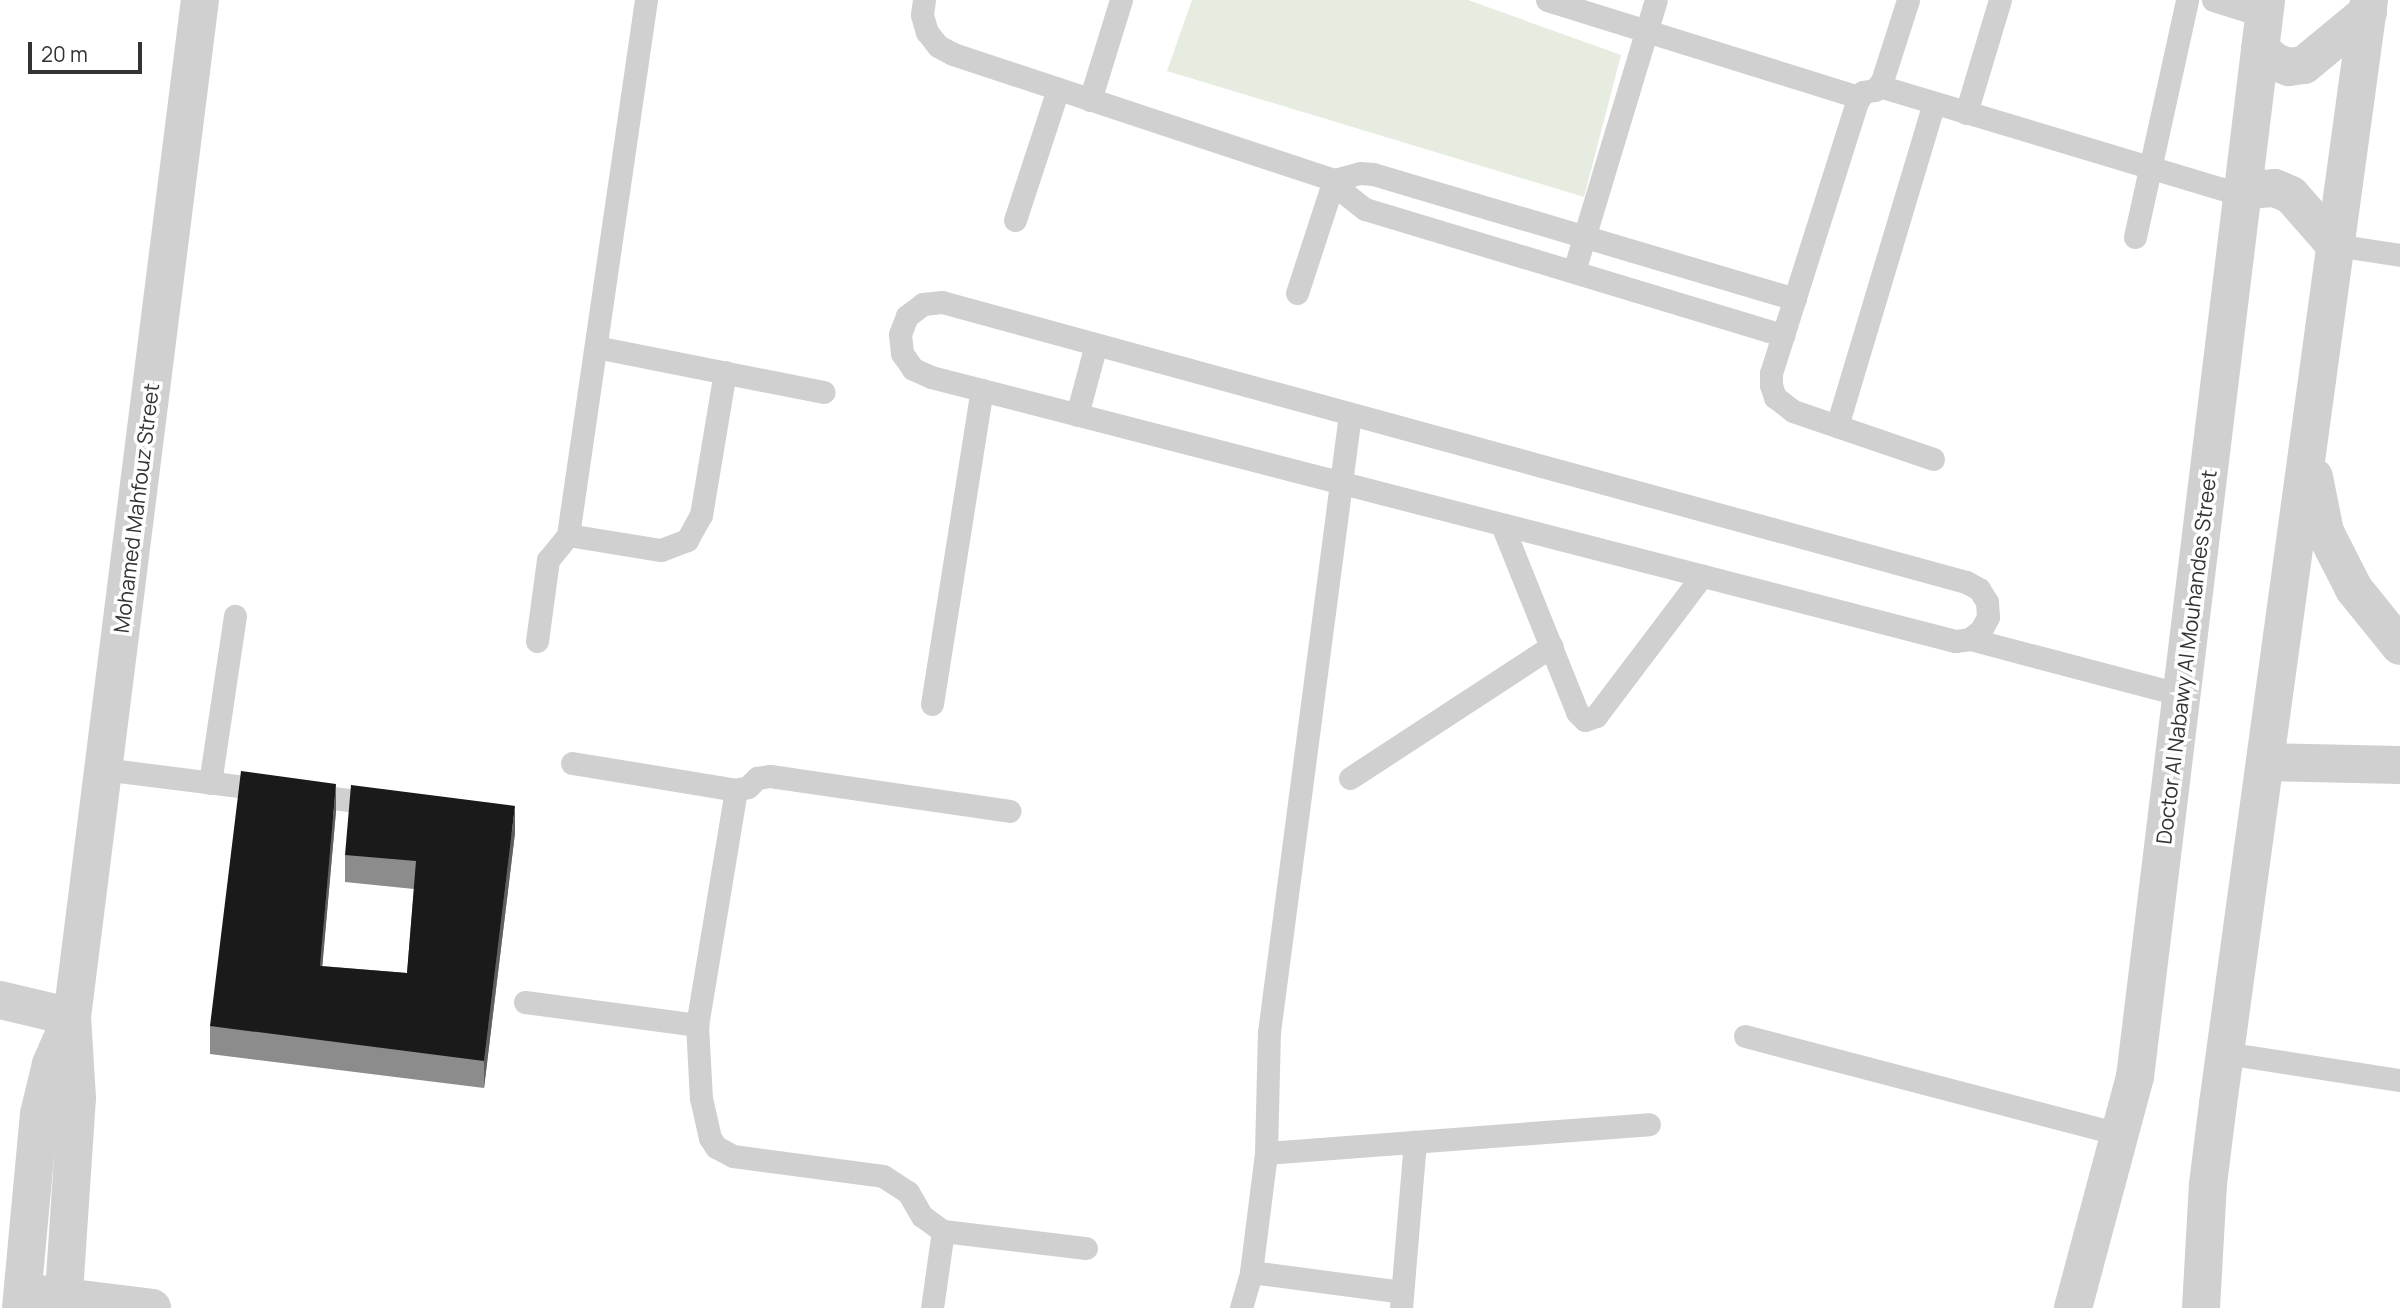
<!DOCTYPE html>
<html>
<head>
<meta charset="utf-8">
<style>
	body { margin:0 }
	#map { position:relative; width:2400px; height:1308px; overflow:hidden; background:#fff; font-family:Manrope,sans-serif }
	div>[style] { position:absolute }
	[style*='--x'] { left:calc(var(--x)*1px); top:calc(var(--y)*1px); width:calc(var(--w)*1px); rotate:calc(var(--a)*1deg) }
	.green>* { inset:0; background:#e6ecdf }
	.service>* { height:23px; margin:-11.5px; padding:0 11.5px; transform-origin:11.5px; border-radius:11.5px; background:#d0d0d0 }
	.minor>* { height:38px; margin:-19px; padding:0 19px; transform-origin:19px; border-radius:19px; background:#d0d0d0 }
	.tertiary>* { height:38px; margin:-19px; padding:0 19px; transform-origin:19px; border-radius:19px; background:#d0d0d0 }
	.wall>* { inset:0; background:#8c8c8c }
	.shaded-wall>* { inset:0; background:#5f5f5f }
	.building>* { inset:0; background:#1a1a1a }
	span { translate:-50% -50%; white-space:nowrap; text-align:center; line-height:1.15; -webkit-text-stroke:7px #fff; paint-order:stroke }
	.street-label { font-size:21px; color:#333 }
	.scale { position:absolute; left:28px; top:42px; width:114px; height:32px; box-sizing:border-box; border:4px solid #333; border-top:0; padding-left:9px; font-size:21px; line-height:24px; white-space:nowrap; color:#333; -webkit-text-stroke:5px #fff; paint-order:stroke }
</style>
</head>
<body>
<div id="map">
	<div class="green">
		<i style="clip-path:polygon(1192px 0,1468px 0,1621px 55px,1584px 197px,1167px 71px)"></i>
	</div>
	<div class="service">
		<i style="--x:924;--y:0;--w:15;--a:98"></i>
		<i style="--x:922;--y:15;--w:18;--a:74"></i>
		<i style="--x:927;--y:32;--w:18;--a:52"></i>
		<i style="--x:938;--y:46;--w:17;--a:28"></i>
		<i style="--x:953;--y:54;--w:401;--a:18.3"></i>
		<i style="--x:1334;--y:180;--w:15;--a:53"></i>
		<i style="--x:1343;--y:192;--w:28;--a:38"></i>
		<i style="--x:1365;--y:209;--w:437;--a:16.8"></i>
		<i style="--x:1547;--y:0;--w:327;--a:17.3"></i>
		<i style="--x:1908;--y:0;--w:85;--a:107.8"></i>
		<i style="--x:1882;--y:81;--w:11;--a:128"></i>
		<i style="--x:1875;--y:90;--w:12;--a:171"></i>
		<i style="--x:1863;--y:92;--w:12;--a:121"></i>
		<i style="--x:1857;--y:102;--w:284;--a:107.6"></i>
		<i style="--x:1771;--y:373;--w:12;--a:90"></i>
		<i style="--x:1771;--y:385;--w:13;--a:72"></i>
		<i style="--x:1775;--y:397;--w:23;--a:38"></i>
		<i style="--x:1793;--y:411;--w:148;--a:18.9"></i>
		<i style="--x:2213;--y:0;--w:53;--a:17.4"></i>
		<i style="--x:1879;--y:86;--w:380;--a:16.7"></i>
		<i style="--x:1090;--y:100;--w:105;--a:-72.8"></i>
		<i style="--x:1966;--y:113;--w:118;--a:-73.3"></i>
		<i style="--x:1334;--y:180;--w:27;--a:-15"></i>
		<i style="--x:1360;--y:173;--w:13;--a:4"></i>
		<i style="--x:1373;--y:174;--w:440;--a:16.5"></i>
		<i style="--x:1015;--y:220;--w:138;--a:-71.8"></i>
		<i style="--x:2135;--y:237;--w:243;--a:-77.6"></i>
		<i style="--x:2335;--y:245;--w:66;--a:8.7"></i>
		<i style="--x:1574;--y:271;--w:283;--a:-73.2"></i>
		<i style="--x:1297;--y:293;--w:119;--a:-71.9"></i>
		<i style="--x:942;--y:302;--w:1062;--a:15.29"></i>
		<i style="--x:1966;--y:582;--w:15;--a:28"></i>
		<i style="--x:1979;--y:589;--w:15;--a:58"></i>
		<i style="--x:1987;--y:602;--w:15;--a:86"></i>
		<i style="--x:1988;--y:617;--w:15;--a:118"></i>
		<i style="--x:1981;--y:630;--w:14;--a:141"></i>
		<i style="--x:1970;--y:639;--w:15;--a:172"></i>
		<i style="--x:1955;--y:641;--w:1057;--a:-165.54"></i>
		<i style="--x:931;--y:377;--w:20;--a:-156"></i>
		<i style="--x:913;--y:369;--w:19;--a:-125"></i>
		<i style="--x:902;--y:353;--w:19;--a:-96"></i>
		<i style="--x:900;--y:334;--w:19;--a:-69"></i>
		<i style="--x:907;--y:316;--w:20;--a:-37"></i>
		<i style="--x:923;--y:304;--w:19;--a:-6"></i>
		<i style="--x:596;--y:347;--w:232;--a:11.2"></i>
		<i style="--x:1077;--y:415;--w:73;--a:-75"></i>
		<i style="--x:1837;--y:426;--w:337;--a:-73.3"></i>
		<i style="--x:1502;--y:525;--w:201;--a:68.1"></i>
		<i style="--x:1577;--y:712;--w:11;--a:45"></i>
		<i style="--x:1585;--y:720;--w:12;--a:-20"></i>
		<i style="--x:1596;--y:716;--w:176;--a:-52.9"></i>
		<i style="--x:568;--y:535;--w:94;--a:9.2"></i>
		<i style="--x:661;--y:550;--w:28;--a:-21"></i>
		<i style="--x:687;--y:540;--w:29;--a:-61"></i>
		<i style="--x:701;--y:515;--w:145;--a:-80.5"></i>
		<i style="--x:1970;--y:639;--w:219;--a:14.8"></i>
		<i style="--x:537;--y:641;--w:82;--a:-82.3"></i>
		<i style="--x:548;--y:560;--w:32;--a:-51"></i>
		<i style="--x:568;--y:535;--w:541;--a:-81.71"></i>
		<i style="--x:932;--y:704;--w:318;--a:-81"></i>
		<i style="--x:572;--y:763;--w:166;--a:9.3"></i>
		<i style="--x:736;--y:790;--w:12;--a:-14"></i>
		<i style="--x:748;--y:787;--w:13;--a:-45"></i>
		<i style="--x:757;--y:778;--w:13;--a:-9"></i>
		<i style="--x:770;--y:776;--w:242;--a:8.3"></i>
		<i style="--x:103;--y:769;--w:168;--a:7.2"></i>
		<i style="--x:1350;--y:778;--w:241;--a:-33.2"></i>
		<i style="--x:210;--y:783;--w:169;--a:-81.5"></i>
		<i style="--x:736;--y:790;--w:238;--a:99.4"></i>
		<i style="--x:697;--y:1025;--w:73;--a:86.9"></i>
		<i style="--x:701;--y:1098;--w:41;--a:77.3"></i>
		<i style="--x:710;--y:1138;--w:11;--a:56"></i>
		<i style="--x:716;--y:1147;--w:19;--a:28"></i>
		<i style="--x:733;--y:1156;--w:151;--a:7.6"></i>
		<i style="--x:883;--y:1176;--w:30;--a:33"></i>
		<i style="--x:908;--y:1192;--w:28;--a:60"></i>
		<i style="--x:922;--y:1216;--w:26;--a:36"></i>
		<i style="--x:943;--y:1231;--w:144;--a:6.8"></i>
		<i style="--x:308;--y:795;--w:74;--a:7"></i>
		<i style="--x:525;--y:1002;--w:174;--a:7.6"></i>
		<i style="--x:1745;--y:1036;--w:390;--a:14.7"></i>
		<i style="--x:2225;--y:1053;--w:177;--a:8.8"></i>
		<i style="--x:1266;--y:1153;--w:384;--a:-4.3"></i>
		<i style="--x:1251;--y:1272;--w:152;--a:7.5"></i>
		<i style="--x:932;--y:1308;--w:78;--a:-81.9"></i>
		<i style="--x:1241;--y:1308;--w:37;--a:-74"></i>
		<i style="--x:1251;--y:1272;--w:120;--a:-82.8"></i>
		<i style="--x:1266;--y:1153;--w:121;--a:-88.6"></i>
		<i style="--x:1269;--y:1032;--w:623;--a:-82.53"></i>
		<i style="--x:1401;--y:1308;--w:167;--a:-85.2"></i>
	</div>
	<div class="minor">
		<i style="--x:0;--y:1000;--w:74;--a:13.3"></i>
	</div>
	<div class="tertiary">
		<i style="--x:2260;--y:49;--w:20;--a:41"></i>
		<i style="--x:2275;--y:62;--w:15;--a:20"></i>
		<i style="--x:2289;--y:67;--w:15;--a:-8"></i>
		<i style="--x:2304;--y:65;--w:83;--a:-39.6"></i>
		<i style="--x:2243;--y:195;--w:16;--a:-22"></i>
		<i style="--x:2258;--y:189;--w:17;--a:-3"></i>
		<i style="--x:2275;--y:188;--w:17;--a:24"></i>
		<i style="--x:2291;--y:195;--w:67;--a:48.7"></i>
		<i style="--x:2314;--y:477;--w:56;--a:78.7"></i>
		<i style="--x:2325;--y:532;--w:64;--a:63"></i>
		<i style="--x:2354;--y:589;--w:73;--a:51.1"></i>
		<i style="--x:2265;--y:762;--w:135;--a:1.3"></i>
		<i style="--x:40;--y:1294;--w:113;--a:7.1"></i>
		<i style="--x:21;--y:1308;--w:195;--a:-84.7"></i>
		<i style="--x:39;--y:1114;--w:51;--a:-76.5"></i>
		<i style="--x:51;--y:1064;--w:50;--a:-66.5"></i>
		<i style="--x:63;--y:1308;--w:210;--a:-86.2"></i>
		<i style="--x:77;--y:1098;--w:81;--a:-93.5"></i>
		<i style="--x:72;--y:1017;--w:1025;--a:-82.83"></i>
		<i style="--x:2073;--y:1308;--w:239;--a:-75"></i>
		<i style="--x:2135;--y:1077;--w:1085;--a:-83.06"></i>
		<i style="--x:2201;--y:1308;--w:124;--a:-86.8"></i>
		<i style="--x:2208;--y:1184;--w:81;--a:-82.9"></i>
		<i style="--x:2218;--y:1104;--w:1114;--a:-82.21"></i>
	</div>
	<div class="wall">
		<i style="clip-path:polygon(336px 811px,322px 966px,407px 973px,414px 889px,345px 882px,345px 855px,515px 833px,484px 1088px,210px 1054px,210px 1026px)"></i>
	</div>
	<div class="shaded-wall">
		<i style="clip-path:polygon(336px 784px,336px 811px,320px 993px,320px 966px)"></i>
		<i style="clip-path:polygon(515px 806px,515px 833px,484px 1088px,484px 1061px)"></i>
	</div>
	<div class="building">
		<i style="clip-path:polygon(241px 771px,336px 784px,320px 966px,407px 973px,416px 861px,345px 855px,351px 785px,515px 806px,484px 1061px,210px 1026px)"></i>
	</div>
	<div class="street-label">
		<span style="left:136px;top:508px;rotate:-83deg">Mohamed Mahfouz Street</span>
		<span style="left:2186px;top:657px;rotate:-83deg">Doctor Al Nabawy Al Mouhandes Street</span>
	</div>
	<div class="scale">20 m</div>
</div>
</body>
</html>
